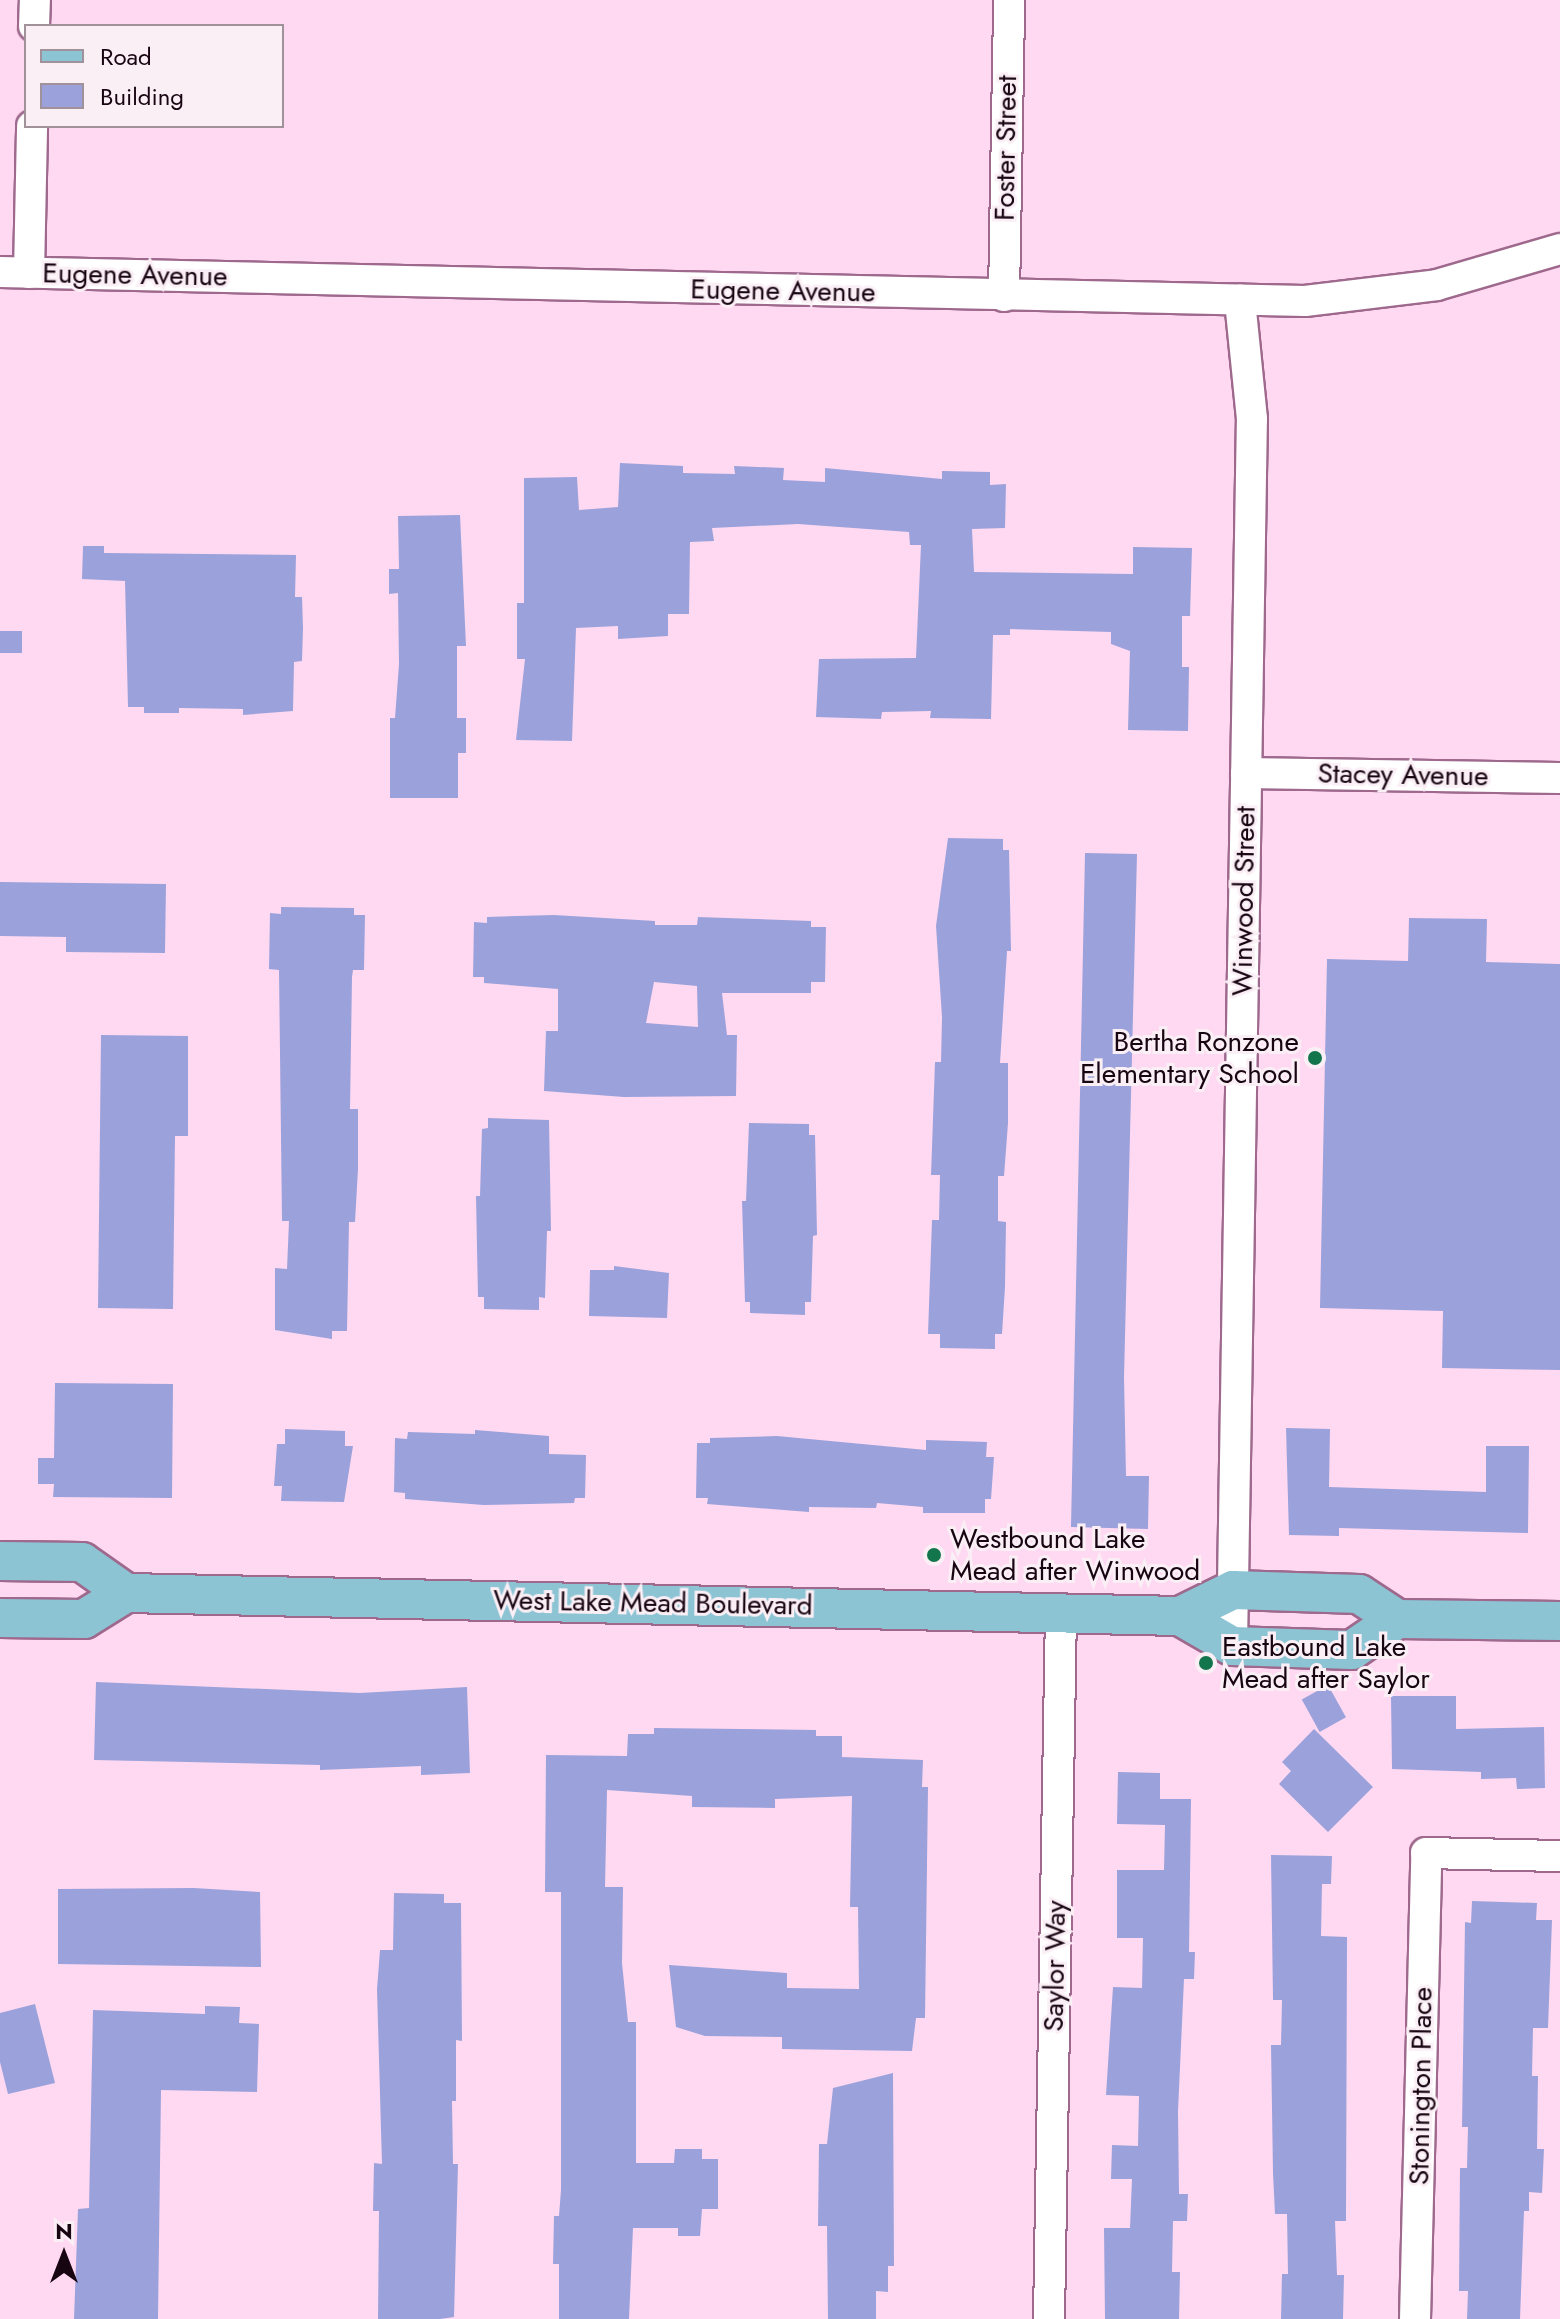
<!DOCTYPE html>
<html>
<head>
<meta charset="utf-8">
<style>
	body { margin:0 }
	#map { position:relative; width:1560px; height:2319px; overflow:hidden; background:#fed9f1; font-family:Jost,sans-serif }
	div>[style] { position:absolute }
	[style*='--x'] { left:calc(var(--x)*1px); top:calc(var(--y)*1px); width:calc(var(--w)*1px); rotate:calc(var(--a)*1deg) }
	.building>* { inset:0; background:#9ba1db; transform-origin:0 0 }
	.roads { filter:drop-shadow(2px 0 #9e698d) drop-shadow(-2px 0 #9e698d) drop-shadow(0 2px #9e698d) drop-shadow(0 -2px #9e698d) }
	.minor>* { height:30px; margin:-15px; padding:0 15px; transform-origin:15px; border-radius:15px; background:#fff }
	.major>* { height:38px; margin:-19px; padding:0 19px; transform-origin:19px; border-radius:19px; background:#8cc4d3 }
	.dots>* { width:22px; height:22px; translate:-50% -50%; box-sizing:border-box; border:4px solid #fbeff6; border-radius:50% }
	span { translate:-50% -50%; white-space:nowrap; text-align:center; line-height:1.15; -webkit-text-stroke:6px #fbeff6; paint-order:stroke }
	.street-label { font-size:28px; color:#180512 }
	.poi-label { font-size:28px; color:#180512 }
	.right { translate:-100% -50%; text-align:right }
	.left { translate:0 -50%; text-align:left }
	.legend { position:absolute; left:24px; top:24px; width:260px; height:104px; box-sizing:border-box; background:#fbeff6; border:2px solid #a0919b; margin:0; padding:10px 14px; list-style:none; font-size:24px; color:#180512 }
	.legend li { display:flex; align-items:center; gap:16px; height:40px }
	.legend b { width:40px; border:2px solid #a0919b }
	.north { position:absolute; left:24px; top:2215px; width:80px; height:80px; -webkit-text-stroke:6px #fbeff6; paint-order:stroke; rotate:0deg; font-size:22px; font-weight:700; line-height:32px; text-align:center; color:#180512 }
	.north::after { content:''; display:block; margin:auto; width:28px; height:36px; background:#180512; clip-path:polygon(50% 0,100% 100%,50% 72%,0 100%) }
</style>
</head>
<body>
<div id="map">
	<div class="building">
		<i style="clip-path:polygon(620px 463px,683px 466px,683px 473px,735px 474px,734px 466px,784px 468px,783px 480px,825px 482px,825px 468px,942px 479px,942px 471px,990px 472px,990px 485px,1006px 484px,1005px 528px,972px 529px,974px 572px,1133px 574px,1133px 547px,1192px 548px,1190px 616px,1182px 616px,1182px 667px,1189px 667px,1188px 731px,1128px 730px,1130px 651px,1111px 644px,1111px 632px,1010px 629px,1010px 635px,993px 635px,991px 719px,930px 718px,931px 711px,882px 712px,881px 719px,816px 717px,819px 659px,916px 658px,921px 545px,910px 545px,909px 532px,798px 524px,712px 528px,714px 541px,690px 542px,689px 614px,668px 614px,668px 636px,618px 639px,618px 626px,576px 628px,572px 741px,516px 740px,525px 659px,517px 659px,517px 603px,524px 603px,524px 478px,577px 477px,579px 510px,618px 507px)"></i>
		<i style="clip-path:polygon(460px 515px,466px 646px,457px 646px,457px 718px,466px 718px,466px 753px,458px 753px,458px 798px,390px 798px,390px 718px,395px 718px,399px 664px,398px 593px,389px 594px,389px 569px,399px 569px,398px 516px)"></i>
		<i style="clip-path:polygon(83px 546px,104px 546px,104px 553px,296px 555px,295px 597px,302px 597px,303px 628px,302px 661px,294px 662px,293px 711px,243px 715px,243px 709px,179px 708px,179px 713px,144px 713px,144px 707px,128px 707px,125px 581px,82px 579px)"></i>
		<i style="left:0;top:631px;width:22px;height:22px"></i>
		<i style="clip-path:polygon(948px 838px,1003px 839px,1003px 850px,1009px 850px,1011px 951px,1007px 951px,1000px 1063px,1008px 1063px,1008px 1123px,1004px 1176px,998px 1176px,998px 1221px,1006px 1222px,1005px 1287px,1002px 1334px,995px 1334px,995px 1349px,940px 1348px,940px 1334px,928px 1334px,932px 1220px,939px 1220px,940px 1175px,931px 1175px,935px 1062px,941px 1062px,942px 1017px,936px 926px)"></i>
		<i style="clip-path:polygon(1085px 853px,1137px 854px,1124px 1377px,1126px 1476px,1149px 1476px,1148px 1529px,1071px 1527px)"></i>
		<i style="clip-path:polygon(0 882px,166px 884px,165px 953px,66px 952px,66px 937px,0 936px)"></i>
		<i style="clip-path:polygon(281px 907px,354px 908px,354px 915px,365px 915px,364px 970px,353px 970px,352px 977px,350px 1109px,358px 1109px,358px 1169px,355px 1222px,349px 1222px,347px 1331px,332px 1331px,332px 1339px,275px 1330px,275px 1268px,287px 1269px,289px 1221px,282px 1221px,279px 970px,269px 969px,270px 913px,281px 914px)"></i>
		<i style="clip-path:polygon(evenodd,554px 915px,655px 921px,655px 925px,697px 925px,698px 917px,811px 921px,811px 927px,826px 927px,825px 982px,811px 982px,811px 993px,722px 993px,727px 1035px,737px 1035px,736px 1096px,624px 1097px,544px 1091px,546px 1031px,558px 1031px,558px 989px,484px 983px,484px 977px,473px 977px,474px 922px,487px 923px,487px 917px,554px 915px,654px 982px,697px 986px,698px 1027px,646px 1023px,654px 982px)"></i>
		<i style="clip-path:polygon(1409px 918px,1487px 919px,1486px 962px,1560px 964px,1560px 1370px,1442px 1368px,1443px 1311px,1320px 1308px,1327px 959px,1408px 961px)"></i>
		<i style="clip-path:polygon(101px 1035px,188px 1036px,188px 1136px,175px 1136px,173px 1309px,98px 1308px)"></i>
		<i style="clip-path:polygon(488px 1118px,549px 1120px,551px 1231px,547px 1231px,545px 1298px,539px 1297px,539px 1310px,484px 1309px,484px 1297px,478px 1297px,476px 1196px,480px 1196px,482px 1129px,488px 1128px)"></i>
		<i style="clip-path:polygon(749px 1123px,809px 1124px,809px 1135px,815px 1135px,817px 1235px,813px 1236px,811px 1302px,805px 1302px,805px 1315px,750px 1313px,750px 1302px,745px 1302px,742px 1201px,746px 1201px)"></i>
		<i style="clip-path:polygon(614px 1266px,669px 1273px,667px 1318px,589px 1316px,590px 1270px,614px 1270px)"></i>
		<i style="clip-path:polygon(55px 1383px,173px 1384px,172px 1498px,53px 1497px,54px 1484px,38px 1484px,38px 1458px,54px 1458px)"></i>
		<i style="clip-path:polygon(1286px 1428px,1330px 1429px,1329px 1487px,1486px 1492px,1486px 1446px,1529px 1446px,1528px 1533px,1339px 1528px,1339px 1536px,1289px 1535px)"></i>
		<i style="clip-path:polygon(285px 1429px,345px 1431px,345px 1446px,353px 1446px,344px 1502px,281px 1501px,282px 1486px,274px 1486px,277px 1444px,285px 1444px)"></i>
		<i style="clip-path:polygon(475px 1430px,549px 1436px,549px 1454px,586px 1455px,585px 1498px,575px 1498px,574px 1503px,484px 1505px,405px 1499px,405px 1493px,394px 1492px,395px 1438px,407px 1439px,408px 1432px,475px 1434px)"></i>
		<i style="clip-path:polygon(777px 1436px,926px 1450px,926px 1440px,987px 1442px,986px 1457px,994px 1457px,991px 1499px,985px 1499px,985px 1513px,923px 1513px,923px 1507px,877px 1503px,876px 1508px,809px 1507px,809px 1512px,707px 1504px,708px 1498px,696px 1498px,697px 1443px,710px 1443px,710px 1438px)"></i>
		<i style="clip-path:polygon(96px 1682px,360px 1693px,467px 1687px,470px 1773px,421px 1775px,421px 1766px,320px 1770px,320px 1765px,94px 1760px)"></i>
		<i style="left:1328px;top:1685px;width:37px;height:30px;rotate:61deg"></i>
		<i style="clip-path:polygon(1391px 1696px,1456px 1696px,1456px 1729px,1544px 1727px,1545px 1788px,1517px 1789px,1516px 1778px,1481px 1779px,1481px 1772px,1392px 1769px)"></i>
		<i style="clip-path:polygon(654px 1728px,816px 1730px,816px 1736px,842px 1736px,842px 1757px,923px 1760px,922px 1787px,928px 1787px,925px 2018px,916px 2018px,912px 2051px,782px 2049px,782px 2037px,705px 2036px,676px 2027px,669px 1965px,787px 1973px,787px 1988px,859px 1989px,858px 1907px,850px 1907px,852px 1796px,775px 1799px,775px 1808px,692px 1807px,692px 1796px,607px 1790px,605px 1887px,623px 1887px,622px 1963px,628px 2022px,636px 2022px,636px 2163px,674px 2163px,675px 2149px,702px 2149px,702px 2159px,718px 2159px,718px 2209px,702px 2209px,700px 2236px,678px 2236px,678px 2228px,633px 2228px,629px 2319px,559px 2319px,559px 2264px,553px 2264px,554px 2216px,559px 2216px,561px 2190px,561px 1892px,545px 1892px,546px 1755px,627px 1756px,628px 1734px,654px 1734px)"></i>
		<i style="clip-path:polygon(1314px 1729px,1373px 1787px,1328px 1832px,1279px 1784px,1291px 1771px,1282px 1762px)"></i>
		<i style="clip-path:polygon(1118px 1772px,1160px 1773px,1160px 1799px,1191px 1799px,1189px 1952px,1195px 1952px,1194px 1979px,1184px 1979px,1178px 2111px,1179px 2194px,1188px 2194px,1187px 2221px,1173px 2221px,1172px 2272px,1180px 2272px,1179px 2319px,1105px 2319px,1104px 2228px,1130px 2228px,1132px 2179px,1111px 2179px,1112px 2145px,1138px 2146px,1139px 2096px,1106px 2095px,1113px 1987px,1142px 1988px,1143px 1938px,1117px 1938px,1117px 1870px,1164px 1870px,1165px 1825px,1117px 1824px)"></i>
		<i style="clip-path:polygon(1271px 1855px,1332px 1856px,1331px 1884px,1322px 1884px,1321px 1936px,1347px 1937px,1346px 2221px,1335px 2221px,1337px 2275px,1344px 2275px,1343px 2319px,1281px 2319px,1282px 2274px,1288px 2274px,1287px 2214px,1275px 2214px,1273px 2173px,1271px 2045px,1281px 2045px,1282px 2000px,1273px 2000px)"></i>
		<i style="clip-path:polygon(194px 1888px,260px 1892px,261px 1967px,58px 1964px,58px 1889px)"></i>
		<i style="clip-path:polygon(394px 1893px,444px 1894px,444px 1903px,461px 1903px,462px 2041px,456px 2040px,456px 2101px,452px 2101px,453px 2164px,458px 2164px,454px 2317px,440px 2319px,378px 2319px,379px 2211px,373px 2211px,374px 2163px,382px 2164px,377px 1989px,380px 1950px,393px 1950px)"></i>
		<i style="clip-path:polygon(1472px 1901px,1537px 1903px,1536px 1920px,1552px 1920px,1548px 2028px,1533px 2028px,1532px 2076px,1538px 2076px,1537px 2149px,1544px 2149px,1542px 2193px,1529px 2192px,1529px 2211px,1524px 2211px,1520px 2319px,1467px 2319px,1468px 2291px,1459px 2291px,1460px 2168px,1467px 2168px,1468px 2127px,1462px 2127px,1465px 1922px,1471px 1923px)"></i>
		<i style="clip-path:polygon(35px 2004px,55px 2083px,8px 2094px,0 2062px,0 2013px)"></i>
		<i style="clip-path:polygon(205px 2006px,240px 2007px,239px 2023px,259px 2024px,257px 2092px,161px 2090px,158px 2319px,74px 2319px,78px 2209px,89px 2208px,93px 2010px,205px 2014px)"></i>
		<i style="clip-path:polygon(893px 2073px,894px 2266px,888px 2266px,888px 2292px,876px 2291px,876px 2319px,828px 2319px,827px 2226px,818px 2226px,819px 2144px,827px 2144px,833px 2088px)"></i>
	</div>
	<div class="roads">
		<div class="minor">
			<i style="--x:34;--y:26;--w:26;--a:-88"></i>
			<i style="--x:0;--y:272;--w:1305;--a:1.27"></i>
			<i style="--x:1305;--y:301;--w:133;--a:-6.9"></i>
			<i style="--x:1437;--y:285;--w:128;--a:-16.3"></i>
			<i style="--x:29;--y:273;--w:147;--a:-88.8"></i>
			<i style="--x:1004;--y:296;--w:296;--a:-89"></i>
			<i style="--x:1246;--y:773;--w:314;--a:0.9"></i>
			<i style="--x:1232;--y:1646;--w:1227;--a:-89.07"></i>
			<i style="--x:1252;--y:419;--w:120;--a:-95.8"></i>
			<i style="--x:1049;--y:2319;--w:706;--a:-89.03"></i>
			<i style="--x:1415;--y:2319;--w:466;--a:-88.6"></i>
			<i style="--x:1426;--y:1853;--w:134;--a:1.3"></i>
		</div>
		<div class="major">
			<i style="--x:0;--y:1561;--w:82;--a:0.7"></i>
			<i style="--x:82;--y:1562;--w:54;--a:35.2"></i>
			<i style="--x:1180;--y:1616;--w:60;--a:30"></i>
			<i style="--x:1232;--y:1646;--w:120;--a:1.9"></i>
			<i style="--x:1352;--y:1650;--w:55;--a:-34.6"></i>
			<i style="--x:0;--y:1618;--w:84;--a:0.7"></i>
			<i style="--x:84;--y:1619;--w:49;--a:-31.8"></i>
			<i style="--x:126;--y:1593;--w:1054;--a:1.25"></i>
			<i style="--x:1180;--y:1616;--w:59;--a:-26.1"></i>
			<i style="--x:1233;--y:1590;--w:126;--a:1.8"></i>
			<i style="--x:1359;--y:1594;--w:45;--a:33.3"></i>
			<i style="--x:1397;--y:1619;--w:163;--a:0.7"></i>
		</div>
	</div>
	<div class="dots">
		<i style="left:1315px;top:1058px;background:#13754c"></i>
		<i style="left:934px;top:1555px;background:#13754c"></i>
		<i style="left:1206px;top:1663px;background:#13754c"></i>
	</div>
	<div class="street-label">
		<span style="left:1006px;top:148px;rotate:-89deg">Foster Street</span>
		<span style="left:135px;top:275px;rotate:1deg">Eugene Avenue</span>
		<span style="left:783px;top:291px;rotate:1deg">Eugene Avenue</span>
		<span style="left:1403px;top:775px;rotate:1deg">Stacey Avenue</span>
		<span style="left:1244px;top:901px;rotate:-89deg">Winwood Street</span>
		<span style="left:653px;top:1603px;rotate:1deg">West Lake Mead Boulevard</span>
		<span style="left:1055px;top:1966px;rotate:-89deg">Saylor Way</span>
		<span style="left:1421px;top:2086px;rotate:-89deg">Stonington Place</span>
	</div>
	<div class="poi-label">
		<span class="right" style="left:1299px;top:1058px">Bertha Ronzone<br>Elementary School</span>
		<span class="left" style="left:950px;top:1555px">Westbound Lake<br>Mead after Winwood</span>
		<span class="left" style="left:1222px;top:1663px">Eastbound Lake<br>Mead after Saylor</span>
	</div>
	<ul class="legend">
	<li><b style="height:10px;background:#8cc4d3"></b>Road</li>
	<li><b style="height:22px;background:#9ba1db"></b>Building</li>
	</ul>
	<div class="north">N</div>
</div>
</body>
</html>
